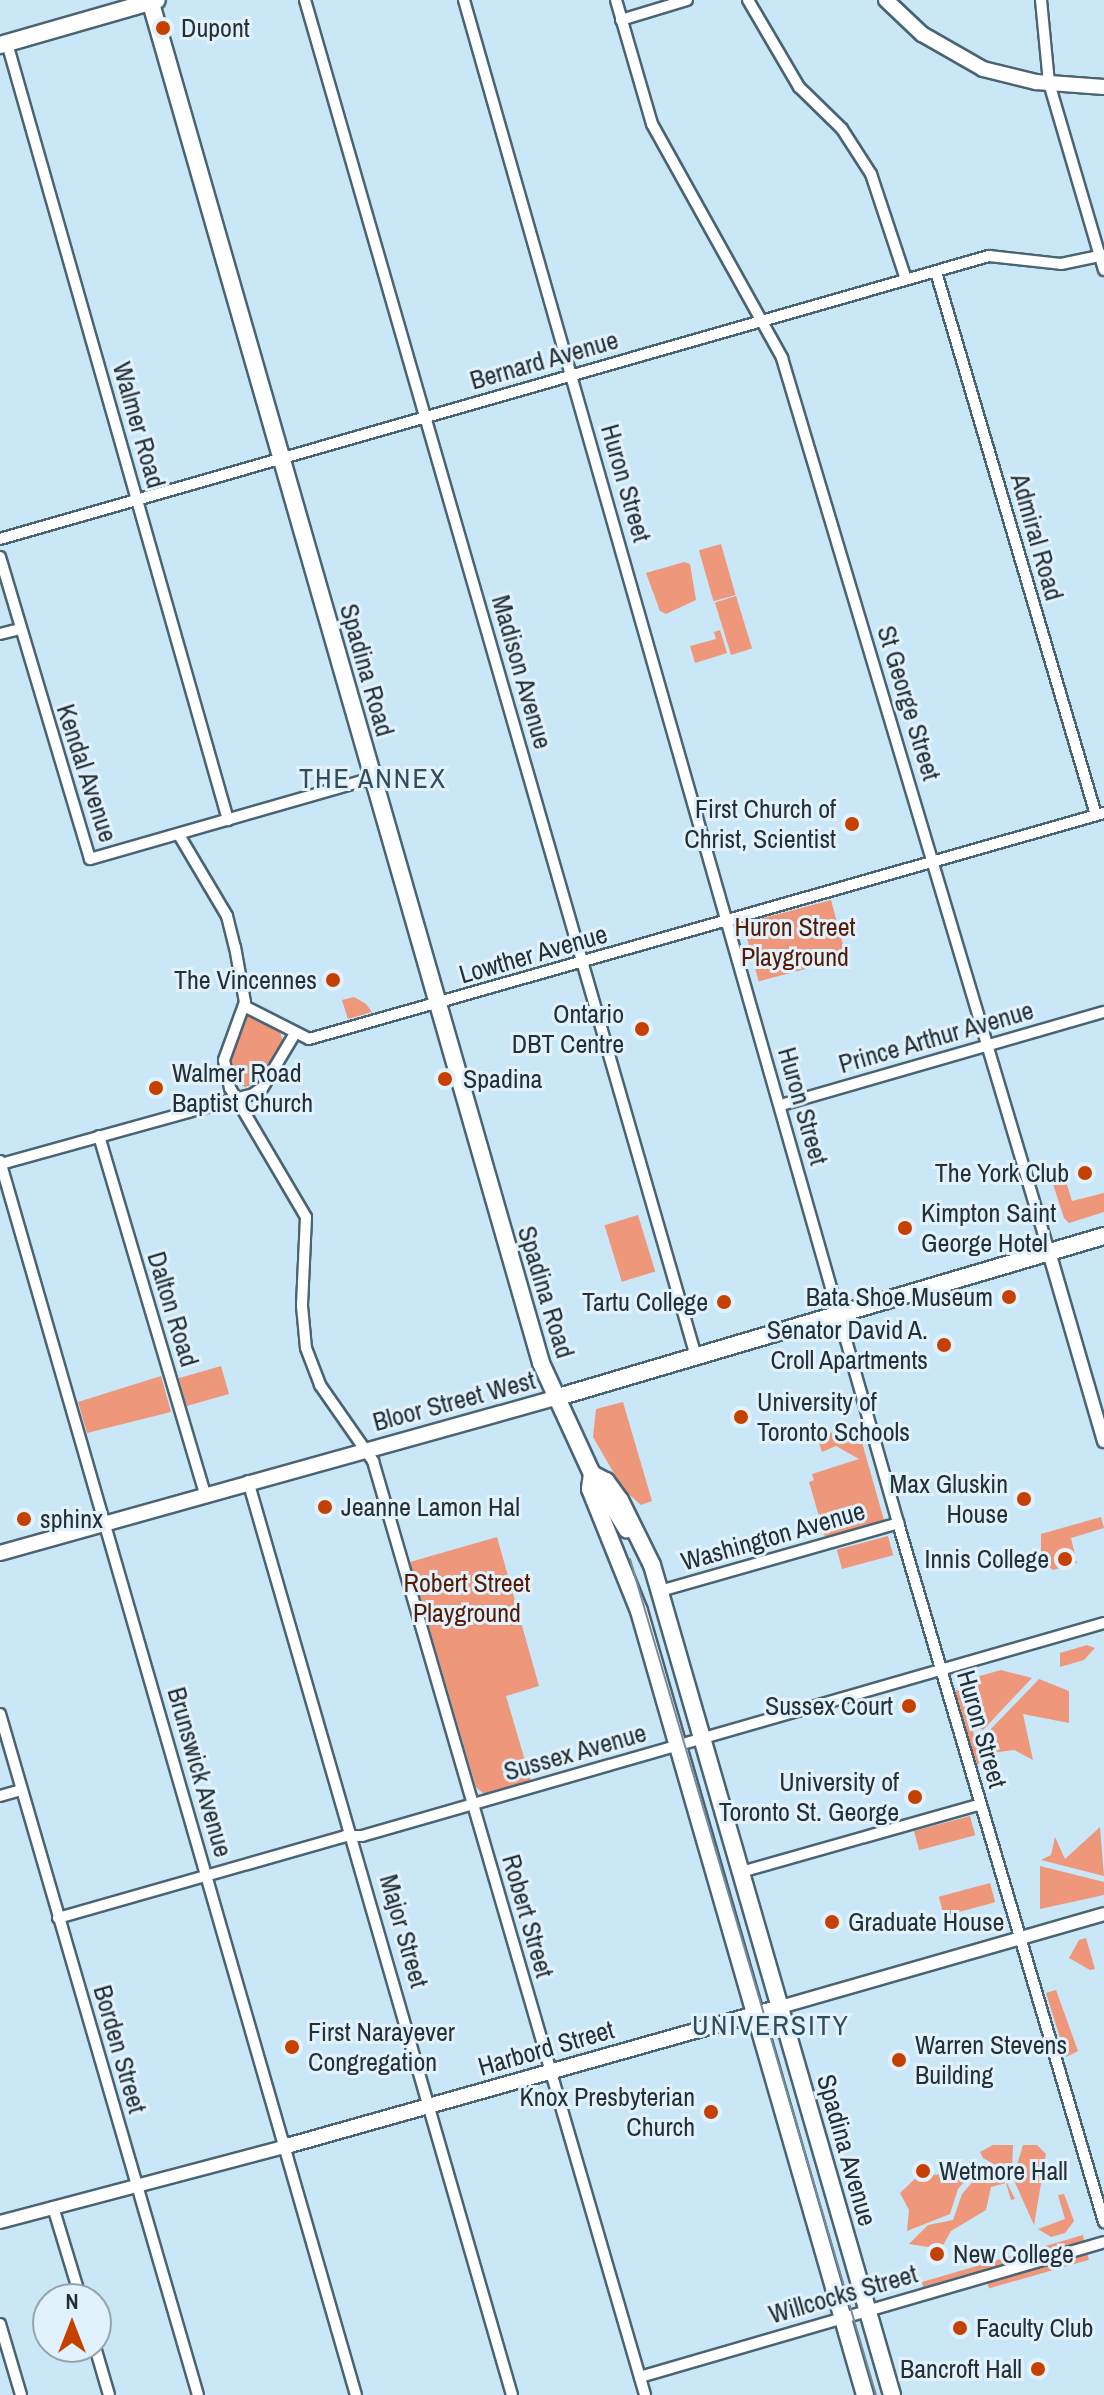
<!DOCTYPE html>
<html>
<head>
<meta charset="utf-8">
<style>
	body { margin:0 }
	#map { position:relative; width:1104px; height:2395px; overflow:hidden; background:#cae7f8; font-family:"Archivo Narrow",sans-serif }
	div>[style] { position:absolute }
	[style*='--x'] { left:calc(var(--x)*1px); top:calc(var(--y)*1px); width:calc(var(--w)*1px); rotate:calc(var(--a)*1deg) }
	.green>* { inset:0; background:#ee977a; transform-origin:0 0 }
	.roads { filter:drop-shadow(2px 0 #4a6473) drop-shadow(-2px 0 #4a6473) drop-shadow(0 2px #4a6473) drop-shadow(0 -2px #4a6473) }
	.minor>* { height:10px; margin:-5px; padding:0 5px; transform-origin:5px; border-radius:5px; background:#fff }
	.tertiary>* { height:12px; margin:-6px; padding:0 6px; transform-origin:6px; border-radius:6px; background:#fff }
	.secondary>* { height:14px; margin:-7px; padding:0 7px; transform-origin:7px; border-radius:7px; background:#fff }
	.primary>* { height:16px; margin:-8px; padding:0 8px; transform-origin:8px; border-radius:8px; background:#fff }
	.tram>* { height:2px; margin:-1px; padding:0 1px; transform-origin:1px; border-radius:1px; background:#788c98 }
	.dots>* { width:22px; height:22px; translate:-50% -50%; box-sizing:border-box; border:4px solid #e1f2fc; border-radius:50% }
	span { translate:-50% -50%; white-space:nowrap; text-align:center; line-height:1.15; -webkit-text-stroke:6px #e1f2fc; paint-order:stroke }
	.poi-label { font-size:26px; color:#242f36 }
	.left { translate:0 -50%; text-align:left }
	.right { translate:-100% -50%; text-align:right }
	.street-label { font-size:26px; color:#242f36 }
	.park-label { font-size:26px; color:#561b05 }
	.neighbourhood-label { font-size:28px; color:#334c5a; letter-spacing:2px }
	.north { position:absolute; left:32px; top:2283px; width:80px; height:80px; box-sizing:border-box; background:#e1f2fc; border:2px solid #95a4ad; border-radius:50%; rotate:0deg; font-size:22px; font-weight:700; line-height:32px; text-align:center; color:#242f36 }
	.north::after { content:''; display:block; margin:auto; width:28px; height:36px; background:#c64000; clip-path:polygon(50% 0,100% 100%,50% 72%,0 100%) }
</style>
</head>
<body>
<div id="map">
	<div class="green">
		<i style="left:721px;top:544px;width:53px;height:23px;rotate:74deg"></i>
		<i style="clip-path:polygon(684px 562px,690px 564px,696px 600px,666px 614px,660px 611px,646px 573px)"></i>
		<i style="left:736px;top:596px;width:55px;height:22px;rotate:73deg"></i>
		<i style="clip-path:polygon(720px 630px,727px 653px,695px 663px,690px 646px,716px 639px,714px 632px)"></i>
		<i style="left:831px;top:900px;width:60px;height:91px;rotate:75deg"></i>
		<i style="clip-path:polygon(354px 997px,366px 1004px,372px 1012px,348px 1019px,342px 1000px)"></i>
		<i style="clip-path:polygon(254px 1013px,279px 1030px,284px 1043px,255px 1084px,245px 1087px,232px 1079px,229px 1060px,244px 1014px)"></i>
		<i style="clip-path:polygon(1061px 1166px,1072px 1201px,1104px 1193px,1104px 1212px,1069px 1223px,1064px 1218px,1048px 1169px)"></i>
		<i style="left:638px;top:1215px;width:59px;height:35px;rotate:73deg"></i>
		<i style="left:221px;top:1366px;width:29px;height:44px;rotate:74deg"></i>
		<i style="clip-path:polygon(161px 1376px,171px 1412px,87px 1433px,78px 1402px)"></i>
		<i style="clip-path:polygon(623px 1402px,652px 1501px,641px 1505px,623px 1489px,593px 1437px,596px 1409px)"></i>
		<i style="clip-path:polygon(857px 1425px,884px 1520px,825px 1537px,809px 1482px,814px 1480px,812px 1474px,859px 1459px,836px 1446px,822px 1452px,817px 1437px)"></i>
		<i style="clip-path:polygon(1101px 1517px,1104px 1528px,1071px 1538px,1077px 1563px,1053px 1570px,1041px 1561px,1041px 1534px)"></i>
		<i style="left:888px;top:1536px;width:20px;height:53px;rotate:75deg"></i>
		<i style="clip-path:polygon(497px 1537px,539px 1686px,506px 1696px,531px 1781px,484px 1794px,476px 1787px,410px 1562px)"></i>
		<i style="clip-path:polygon(1087px 1645px,1095px 1648px,1084px 1660px,1060px 1667px,1060px 1653px)"></i>
		<i style="clip-path:polygon(1001px 1670px,1032px 1678px,983px 1730px,976px 1727px,962px 1681px)"></i>
		<i style="clip-path:polygon(1039px 1679px,1069px 1691px,1069px 1723px,1023px 1714px,1033px 1760px,1014px 1750px,984px 1754px,988px 1732px)"></i>
		<i style="clip-path:polygon(955px 1690px,961px 1691px,981px 1759px,977px 1766px)"></i>
		<i style="left:970px;top:1816px;width:20px;height:58px;rotate:75deg"></i>
		<i style="clip-path:polygon(1100px 1827px,1104px 1876px,1041px 1860px,1051px 1855px,1055px 1837px,1065px 1859px)"></i>
		<i style="clip-path:polygon(1040px 1866px,1104px 1882px,1104px 1895px,1040px 1909px)"></i>
		<i style="left:990px;top:1883px;width:20px;height:53px;rotate:75deg"></i>
		<i style="clip-path:polygon(1086px 1938px,1095px 1969px,1090px 1970px,1069px 1958px,1079px 1940px)"></i>
		<i style="clip-path:polygon(1056px 1990px,1078px 2051px,1066px 2057px,1046px 1993px)"></i>
		<i style="clip-path:polygon(993px 2145px,1013px 2145px,1012px 2167px,1006px 2171px,983px 2158px,980px 2152px)"></i>
		<i style="clip-path:polygon(1023px 2145px,1037px 2145px,1046px 2154px,1034px 2225px,1013px 2178px)"></i>
		<i style="clip-path:polygon(973px 2159px,977px 2167px,958px 2189px,950px 2214px,907px 2231px,909px 2210px,900px 2193px,918px 2176px,957px 2173px)"></i>
		<i style="clip-path:polygon(982px 2171px,1003px 2175px,1015px 2199px,1011px 2200px,1006px 2183px,991px 2187px,986px 2210px,951px 2231px,941px 2249px,909px 2244px,928px 2225px,953px 2220px,962px 2194px)"></i>
		<i style="clip-path:polygon(1064px 2194px,1074px 2221px,1065px 2233px,1051px 2237px,1038px 2229px,1065px 2219px,1058px 2195px)"></i>
		<i style="clip-path:polygon(1083px 2235px,1084px 2241px,923px 2287px,922px 2282px)"></i>
		<i style="left:1087px;top:2253px;width:7px;height:104px;rotate:74deg"></i>
	</div>
	<div class="roads">
		<div class="minor">
			<i style="--x:305;--y:0;--w:1411;--a:73.92"></i>
			<i style="--x:464;--y:0;--w:1584;--a:74.09"></i>
			<i style="--x:898;--y:1523;--w:729;--a:73.58"></i>
			<i style="--x:616;--y:0;--w:129;--a:73.8"></i>
			<i style="--x:652;--y:124;--w:268;--a:60.9"></i>
			<i style="--x:782;--y:358;--w:933;--a:73.37"></i>
			<i style="--x:748;--y:0;--w:101;--a:59.6"></i>
			<i style="--x:799;--y:87;--w:60;--a:44.3"></i>
			<i style="--x:842;--y:129;--w:54;--a:57.2"></i>
			<i style="--x:871;--y:174;--w:111;--a:71.6"></i>
			<i style="--x:1041;--y:0;--w:83;--a:84.5"></i>
			<i style="--x:1049;--y:83;--w:195;--a:73.6"></i>
			<i style="--x:621;--y:20;--w:69;--a:-16.9"></i>
			<i style="--x:7;--y:43;--w:808;--a:74.12"></i>
			<i style="--x:936;--y:272;--w:566;--a:73.58"></i>
			<i style="--x:0;--y:539;--w:1029;--a:-15.97"></i>
			<i style="--x:989;--y:256;--w:72;--a:6.3"></i>
			<i style="--x:1061;--y:264;--w:44;--a:-11.8"></i>
			<i style="--x:0;--y:557;--w:315;--a:73.4"></i>
			<i style="--x:90;--y:859;--w:294;--a:-16"></i>
			<i style="--x:0;--y:634;--w:21;--a:-14"></i>
			<i style="--x:179;--y:835;--w:94;--a:59.3"></i>
			<i style="--x:227;--y:916;--w:32;--a:76"></i>
			<i style="--x:235;--y:947;--w:56;--a:79.7"></i>
			<i style="--x:245;--y:1002;--w:62;--a:109.9"></i>
			<i style="--x:224;--y:1060;--w:29;--a:78"></i>
			<i style="--x:230;--y:1088;--w:150;--a:59.5"></i>
			<i style="--x:306;--y:1217;--w:89;--a:92.6"></i>
			<i style="--x:302;--y:1306;--w:42;--a:84.6"></i>
			<i style="--x:306;--y:1348;--w:40;--a:69"></i>
			<i style="--x:320;--y:1385;--w:93;--a:55.1"></i>
			<i style="--x:373;--y:1461;--w:973;--a:73.76"></i>
			<i style="--x:244;--y:1006;--w:73;--a:26.9"></i>
			<i style="--x:309;--y:1039;--w:826;--a:-15.87"></i>
			<i style="--x:781;--y:1105;--w:336;--a:-16.1"></i>
			<i style="--x:99;--y:1136;--w:373;--a:73.5"></i>
			<i style="--x:0;--y:1161;--w:1284;--a:73.91"></i>
			<i style="--x:1;--y:1164;--w:262;--a:-15.5"></i>
			<i style="--x:253;--y:1094;--w:12;--a:-35"></i>
			<i style="--x:263;--y:1087;--w:61;--a:-59.2"></i>
			<i style="--x:248;--y:1481;--w:951;--a:73.89"></i>
			<i style="--x:660;--y:1591;--w:248;--a:-15.9"></i>
			<i style="--x:0;--y:1714;--w:709;--a:73.79"></i>
			<i style="--x:0;--y:1796;--w:22;--a:-16"></i>
			<i style="--x:741;--y:1872;--w:249;--a:-15.8"></i>
			<i style="--x:58;--y:1918;--w:298;--a:-15.9"></i>
			<i style="--x:345;--y:1836;--w:17;--a:0"></i>
			<i style="--x:362;--y:1836;--w:772;--a:-16.02"></i>
			<i style="--x:53;--y:2207;--w:96;--a:73.1"></i>
			<i style="--x:0;--y:2324;--w:74;--a:73.5"></i>
			<i style="--x:95;--y:2347;--w:50;--a:73.7"></i>
			<i style="--x:640;--y:2377;--w:483;--a:-16.2"></i>
		</div>
		<div class="tertiary">
			<i style="--x:1049;--y:1252;--w:197;--a:73.8"></i>
			<i style="--x:780;--y:2007;--w:337;--a:-16"></i>
			<i style="--x:0;--y:2222;--w:293;--a:-14.8"></i>
		</div>
		<div class="secondary">
			<i style="--x:886;--y:0;--w:50;--a:43.4"></i>
			<i style="--x:922;--y:34;--w:70;--a:29.8"></i>
			<i style="--x:983;--y:69;--w:55;--a:13.8"></i>
			<i style="--x:1036;--y:82;--w:68;--a:4.2"></i>
			<i style="--x:592;--y:1474;--w:66;--a:58.7"></i>
			<i style="--x:0;--y:1553;--w:576;--a:-15.6"></i>
			<i style="--x:283;--y:2147;--w:516;--a:-15.73"></i>
		</div>
		<div class="primary">
			<i style="--x:150;--y:0;--w:1418;--a:73.99"></i>
			<i style="--x:541;--y:1363;--w:122;--a:65.3"></i>
			<i style="--x:592;--y:1474;--w:15;--a:98"></i>
			<i style="--x:590;--y:1489;--w:131;--a:68.1"></i>
			<i style="--x:639;--y:1611;--w:816;--a:73.92"></i>
			<i style="--x:0;--y:45;--w:163;--a:-16"></i>
			<i style="--x:555;--y:1398;--w:572;--a:-16.44"></i>
			<i style="--x:592;--y:1474;--w:16;--a:27"></i>
			<i style="--x:606;--y:1481;--w:24;--a:54"></i>
			<i style="--x:620;--y:1500;--w:72;--a:63.8"></i>
			<i style="--x:652;--y:1565;--w:864;--a:73.87"></i>
		</div>
	</div>
	<div class="tram">
		<i style="--x:630;--y:1559;--w:871;--a:73.6"></i>
	</div>
	<div class="dots">
		<i style="left:163px;top:28px;background:#c64000"></i>
		<i style="left:852px;top:824px;background:#c64000"></i>
		<i style="left:333px;top:980px;background:#c64000"></i>
		<i style="left:642px;top:1029px;background:#c64000"></i>
		<i style="left:445px;top:1079px;background:#c64000"></i>
		<i style="left:156px;top:1088px;background:#c64000"></i>
		<i style="left:1085px;top:1173px;background:#c64000"></i>
		<i style="left:905px;top:1228px;background:#c64000"></i>
		<i style="left:1009px;top:1297px;background:#c64000"></i>
		<i style="left:724px;top:1302px;background:#c64000"></i>
		<i style="left:944px;top:1345px;background:#c64000"></i>
		<i style="left:741px;top:1417px;background:#c64000"></i>
		<i style="left:1024px;top:1499px;background:#c64000"></i>
		<i style="left:325px;top:1507px;background:#c64000"></i>
		<i style="left:24px;top:1519px;background:#c64000"></i>
		<i style="left:1065px;top:1559px;background:#c64000"></i>
		<i style="left:909px;top:1706px;background:#c64000"></i>
		<i style="left:915px;top:1797px;background:#c64000"></i>
		<i style="left:832px;top:1922px;background:#c64000"></i>
		<i style="left:292px;top:2047px;background:#c64000"></i>
		<i style="left:899px;top:2060px;background:#c64000"></i>
		<i style="left:711px;top:2112px;background:#c64000"></i>
		<i style="left:923px;top:2171px;background:#c64000"></i>
		<i style="left:937px;top:2254px;background:#c64000"></i>
		<i style="left:960px;top:2328px;background:#c64000"></i>
		<i style="left:1038px;top:2369px;background:#c64000"></i>
	</div>
	<div class="poi-label">
		<span class="left" style="left:181px;top:28px">Dupont</span>
		<span class="right" style="left:836px;top:824px">First Church of<br>Christ, Scientist</span>
		<span class="right" style="left:317px;top:980px">The Vincennes</span>
		<span class="right" style="left:624px;top:1029px">Ontario<br>DBT Centre</span>
		<span class="left" style="left:172px;top:1088px">Walmer Road<br>Baptist Church</span>
		<span class="left" style="left:463px;top:1079px">Spadina</span>
		<span class="right" style="left:1069px;top:1173px">The York Club</span>
		<span class="left" style="left:921px;top:1228px">Kimpton Saint<br>George Hotel</span>
		<span class="right" style="left:993px;top:1297px">Bata Shoe Museum</span>
		<span class="right" style="left:708px;top:1302px">Tartu College</span>
		<span class="right" style="left:928px;top:1345px">Senator David A.<br>Croll Apartments</span>
		<span class="left" style="left:757px;top:1417px">University of<br>Toronto Schools</span>
		<span class="right" style="left:1008px;top:1499px">Max Gluskin<br>House</span>
		<span class="left" style="left:341px;top:1507px">Jeanne Lamon Hal</span>
		<span class="left" style="left:40px;top:1519px">sphinx</span>
		<span class="right" style="left:1049px;top:1559px">Innis College</span>
		<span class="right" style="left:893px;top:1706px">Sussex Court</span>
		<span class="right" style="left:899px;top:1797px">University of<br>Toronto St. George</span>
		<span class="left" style="left:848px;top:1922px">Graduate House</span>
		<span class="left" style="left:308px;top:2047px">First Narayever<br>Congregation</span>
		<span class="left" style="left:915px;top:2060px">Warren Stevens<br>Building</span>
		<span class="right" style="left:695px;top:2112px">Knox Presbyterian<br>Church</span>
		<span class="left" style="left:939px;top:2171px">Wetmore Hall</span>
		<span class="left" style="left:953px;top:2254px">New College</span>
		<span class="left" style="left:976px;top:2328px">Faculty Club</span>
		<span class="right" style="left:1022px;top:2369px">Bancroft Hall</span>
	</div>
	<div class="street-label">
		<span style="left:544px;top:360px;rotate:-16deg">Bernard Avenue</span>
		<span style="left:139px;top:425px;rotate:74deg">Walmer Road</span>
		<span style="left:626px;top:483px;rotate:74deg">Huron Street</span>
		<span style="left:1037px;top:537px;rotate:74deg">Admiral Road</span>
		<span style="left:367px;top:670px;rotate:74deg">Spadina Road</span>
		<span style="left:522px;top:672px;rotate:74deg">Madison Avenue</span>
		<span style="left:909px;top:703px;rotate:73deg">St George Street</span>
		<span style="left:87px;top:773px;rotate:72deg">Kendal Avenue</span>
		<span style="left:533px;top:954px;rotate:-16deg">Lowther Avenue</span>
		<span style="left:936px;top:1037px;rotate:-16deg">Prince Arthur Avenue</span>
		<span style="left:803px;top:1106px;rotate:74deg">Huron Street</span>
		<span style="left:546px;top:1292px;rotate:73deg">Spadina Road</span>
		<span style="left:173px;top:1309px;rotate:73deg">Dalton Road</span>
		<span style="left:454px;top:1401px;rotate:-15deg">Bloor Street West</span>
		<span style="left:773px;top:1536px;rotate:-16deg">Washington Avenue</span>
		<span style="left:982px;top:1729px;rotate:74deg">Huron Street</span>
		<span style="left:575px;top:1752px;rotate:-16deg">Sussex Avenue</span>
		<span style="left:200px;top:1772px;rotate:74deg">Brunswick Avenue</span>
		<span style="left:528px;top:1916px;rotate:74deg">Robert Street</span>
		<span style="left:404px;top:1931px;rotate:74deg">Major Street</span>
		<span style="left:546px;top:2048px;rotate:-16deg">Harbord Street</span>
		<span style="left:120px;top:2049px;rotate:74deg">Borden Street</span>
		<span style="left:847px;top:2150px;rotate:74deg">Spadina Avenue</span>
		<span style="left:843px;top:2294px;rotate:-16deg">Willcocks Street</span>
	</div>
	<div class="park-label">
		<span style="left:795px;top:942px">Huron Street<br>Playground</span>
		<span style="left:467px;top:1598px">Robert Street<br>Playground</span>
	</div>
	<div class="neighbourhood-label">
		<span style="left:373px;top:778px">THE ANNEX</span>
		<span style="left:771px;top:2025px">UNIVERSITY</span>
	</div>
	<div class="north">N</div>
</div>
</body>
</html>
